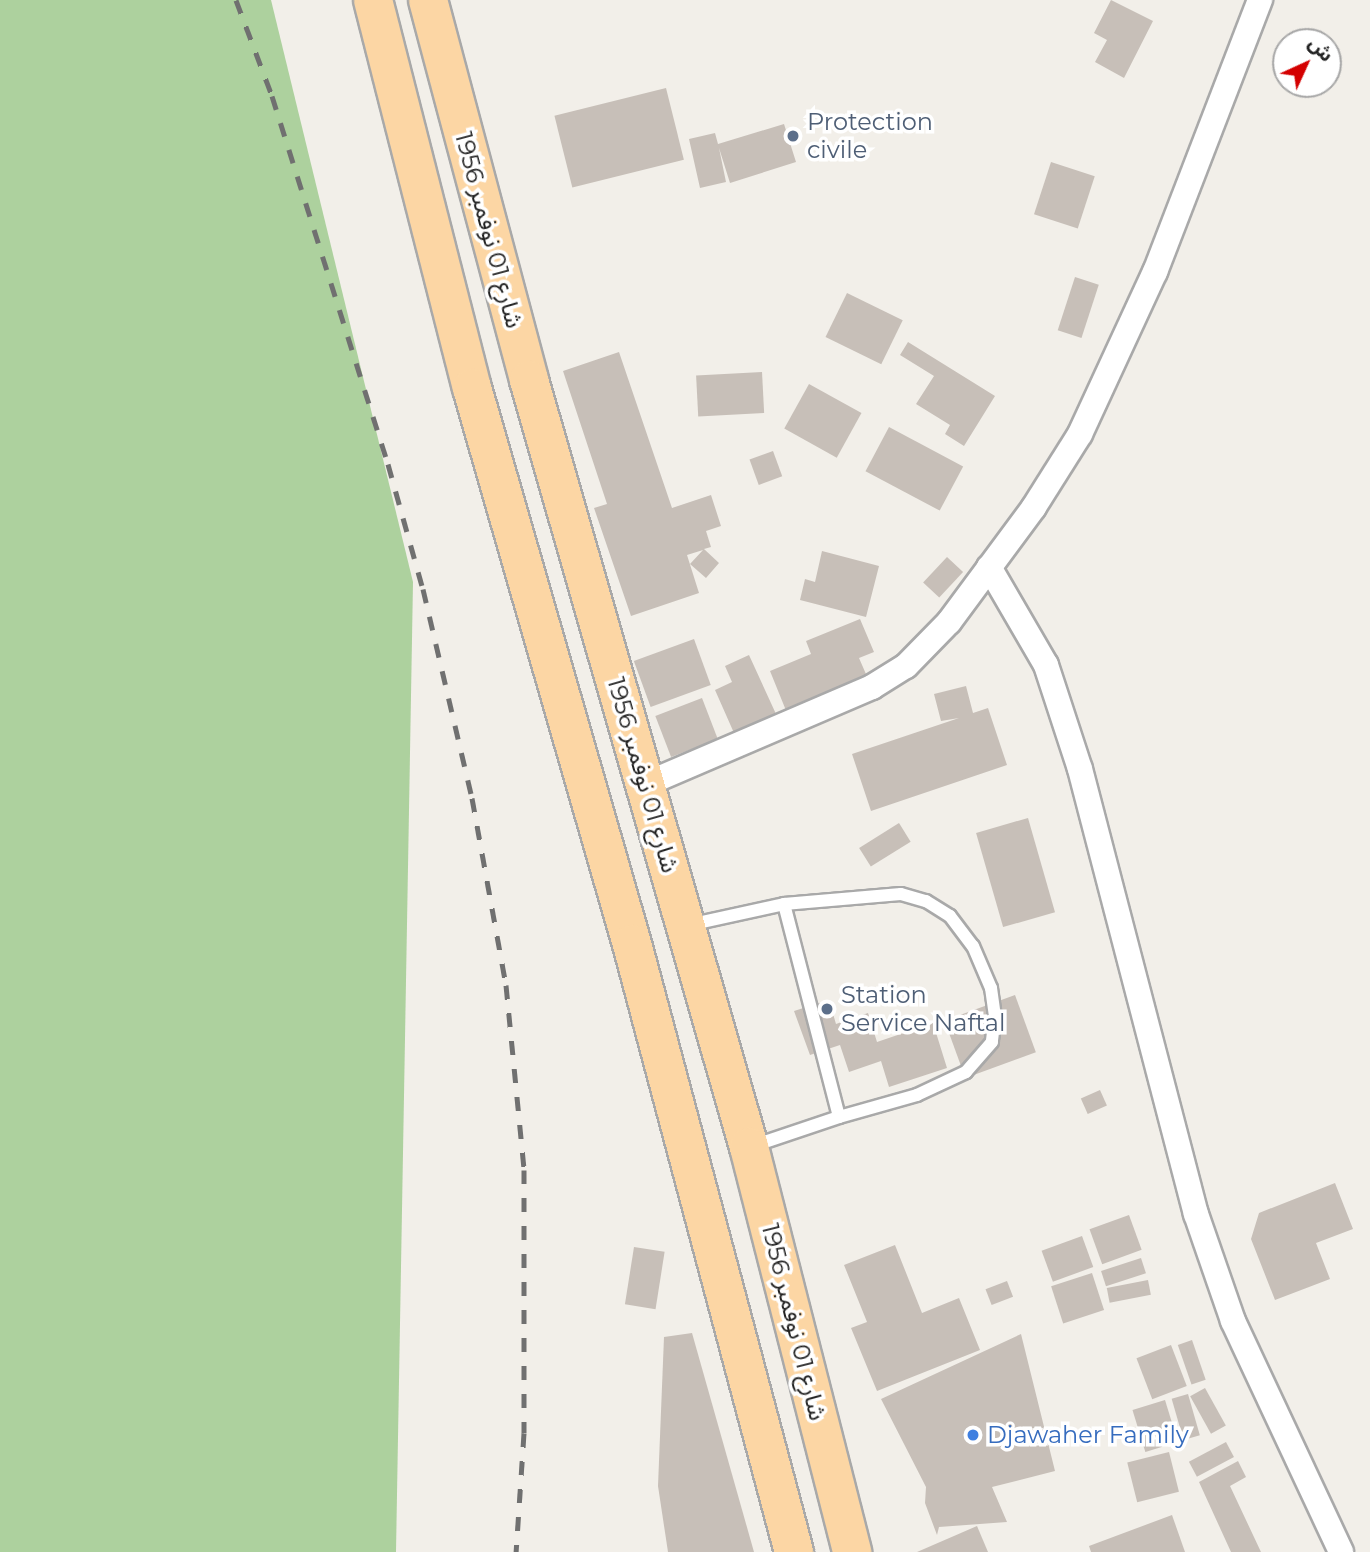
<!DOCTYPE html>
<html>
<head>
<meta charset="utf-8">
<style>
	body { margin:0 }
	#map { position:relative; width:1370px; height:1552px; overflow:hidden; background:#f2efe9; font-family:Montserrat,"Noto Sans Arabic",sans-serif }
	div>[style] { position:absolute }
	[style*='--x'] { left:calc(var(--x)*1px); top:calc(var(--y)*1px); width:calc(var(--w)*1px); rotate:calc(var(--a)*1deg) }
	.forest>* { inset:0; background:#add19e }
	.building>* { inset:0; background:#c7bfb8; transform-origin:0 0 }
	.roads { filter:drop-shadow(2px 0 #a9a9a9) drop-shadow(-2px 0 #a9a9a9) drop-shadow(0 2px #a9a9a9) drop-shadow(0 -2px #a9a9a9) }
	.lane>* { height:12px; margin:-6px; padding:0 6px; transform-origin:6px; border-radius:6px; background:#fff }
	.street>* { height:24px; margin:-12px; padding:0 12px; transform-origin:12px; border-radius:12px; background:#fff }
	.primary>* { height:38px; margin:-19px; padding:0 19px; transform-origin:19px; border-radius:19px; background:#fcd6a4 }
	.rail>* { height:5px; margin-top:-2.5px; transform-origin:0; background:repeating-linear-gradient(90deg,#707070 0 14px,transparent 0 28px) }
	.dots>* { width:19px; height:19px; translate:-50% -50%; box-sizing:border-box; border:4px solid #fff; border-radius:50% }
	span { translate:-50% -50%; white-space:nowrap; text-align:center; line-height:1.15; -webkit-text-stroke:7px #fff; paint-order:stroke }
	.service-label { font-size:24px; color:#4e5e75 }
	.left { translate:0 -50%; text-align:left }
	.street-label { font-size:24px; color:#222 }
	.shop-label { font-size:24px; color:#366cbe }
	.north { position:absolute; left:1272px; top:28px; width:70px; height:70px; box-sizing:border-box; background:#fff; border:2px solid #a7a7a7; border-radius:50%; rotate:45deg; font-size:19px; font-weight:700; line-height:28px; text-align:center; color:#222 }
	.north::after { content:''; display:block; margin:auto; width:24px; height:32px; background:#d40000; clip-path:polygon(50% 0,100% 100%,50% 72%,0 100%) }
</style>
</head>
<body>
<div id="map">
	<div class="forest">
		<i style="clip-path:polygon(0 0,271px 0,413px 582px,396px 1552px,0 1552px)"></i>
	</div>
	<div class="building">
		<i style="clip-path:polygon(1111px 0,1153px 21px,1124px 78px,1095px 62px,1107px 40px,1094px 33px)"></i>
		<i style="left:666px;top:88px;width:74px;height:115px;rotate:76deg"></i>
		<i style="clip-path:polygon(784px 124px,796px 162px,730px 183px,719px 148px,726px 182px,700px 188px,689px 139px,715px 133px,718px 144px)"></i>
		<i style="left:1051px;top:162px;width:46px;height:55px;rotate:18deg"></i>
		<i style="left:1075px;top:277px;width:25px;height:56px;rotate:18deg"></i>
		<i style="left:847px;top:293px;width:62px;height:49px;rotate:26deg"></i>
		<i style="clip-path:polygon(908px 342px,995px 396px,964px 446px,945px 434px,950px 425px,916px 404px,934px 376px,900px 355px)"></i>
		<i style="clip-path:polygon(619px 352px,672px 508px,711px 495px,721px 526px,706px 531px,711px 547px,704px 549px,719px 563px,706px 578px,690px 564px,703px 550px,687px 555px,699px 593px,631px 616px,594px 508px,607px 504px,563px 371px)"></i>
		<i style="left:762px;top:372px;width:41px;height:66px;rotate:87deg"></i>
		<i style="left:809px;top:384px;width:60px;height:51px;rotate:29deg"></i>
		<i style="left:889px;top:427px;width:84px;height:50px;rotate:28deg"></i>
		<i style="left:773px;top:451px;width:27px;height:25px;rotate:70deg"></i>
		<i style="clip-path:polygon(822px 551px,879px 566px,866px 617px,800px 600px,805px 579px,815px 582px)"></i>
		<i style="left:947px;top:557px;width:22px;height:35px;rotate:43deg"></i>
		<i style="clip-path:polygon(860px 619px,874px 652px,859px 658px,869px 681px,787px 713px,770px 671px,811px 654px,806px 641px)"></i>
		<i style="left:694px;top:639px;width:49px;height:64px;rotate:70deg"></i>
		<i style="clip-path:polygon(749px 655px,776px 714px,734px 733px,715px 690px,732px 682px,725px 666px)"></i>
		<i style="clip-path:polygon(966px 686px,973px 713px,988px 708px,1007px 765px,871px 811px,852px 754px,959px 718px,941px 721px,934px 694px)"></i>
		<i style="left:702px;top:698px;width:44px;height:50px;rotate:69deg"></i>
		<i style="left:1028px;top:818px;width:98px;height:54px;rotate:74deg"></i>
		<i style="left:899px;top:823px;width:22px;height:47px;rotate:58deg"></i>
		<i style="left:1015px;top:995px;width:61px;height:75px;rotate:70deg"></i>
		<i style="clip-path:polygon(829px 1000px,836px 1024px,868px 1013px,877px 1042px,933px 1023px,947px 1068px,889px 1087px,881px 1061px,849px 1072px,840px 1045px,810px 1055px,794px 1011px)"></i>
		<i style="left:1100px;top:1090px;width:17px;height:21px;rotate:66deg"></i>
		<i style="clip-path:polygon(1335px 1183px,1353px 1229px,1316px 1243px,1330px 1279px,1275px 1300px,1251px 1239px,1259px 1213px)"></i>
		<i style="left:1129px;top:1215px;width:37px;height:42px;rotate:70deg"></i>
		<i style="left:1082px;top:1236px;width:33px;height:43px;rotate:70deg"></i>
		<i style="clip-path:polygon(895px 1245px,922px 1313px,959px 1298px,980px 1350px,877px 1391px,851px 1328px,867px 1322px,844px 1265px)"></i>
		<i style="left:634px;top:1247px;width:31px;height:58px;rotate:9deg"></i>
		<i style="left:1141px;top:1258px;width:16px;height:42px;rotate:72deg"></i>
		<i style="left:1092px;top:1273px;width:39px;height:43px;rotate:72deg"></i>
		<i style="left:1148px;top:1280px;width:15px;height:42px;rotate:79deg"></i>
		<i style="left:1007px;top:1281px;width:17px;height:23px;rotate:69deg"></i>
		<i style="clip-path:polygon(692px 1333px,754px 1552px,668px 1552px,658px 1486px,664px 1337px)"></i>
		<i style="clip-path:polygon(1021px 1334px,1055px 1471px,992px 1487px,1007px 1522px,939px 1527px,937px 1535px,925px 1503px,926px 1487px,881px 1399px)"></i>
		<i style="left:1192px;top:1340px;width:42px;height:15px;rotate:71deg"></i>
		<i style="left:1171px;top:1345px;width:44px;height:37px;rotate:69deg"></i>
		<i style="left:1205px;top:1388px;width:43px;height:17px;rotate:61deg"></i>
		<i style="left:1188px;top:1394px;width:43px;height:17px;rotate:74deg"></i>
		<i style="left:1165px;top:1400px;width:44px;height:34px;rotate:73deg"></i>
		<i style="left:1226px;top:1442px;width:17px;height:42px;rotate:62deg"></i>
		<i style="left:1169px;top:1452px;width:41px;height:43px;rotate:76deg"></i>
		<i style="clip-path:polygon(1238px 1461px,1246px 1477px,1230px 1486px,1261px 1552px,1231px 1552px,1199px 1482px)"></i>
		<i style="clip-path:polygon(1172px 1515px,1185px 1552px,1091px 1552px,1089px 1546px)"></i>
		<i style="clip-path:polygon(977px 1526px,988px 1552px,917px 1552px)"></i>
	</div>
	<div class="roads">
		<div class="lane">
			<i style="--x:784;--y:904;--w:117;--a:-4.9"></i>
			<i style="--x:901;--y:894;--w:26;--a:16"></i>
			<i style="--x:926;--y:901;--w:28;--a:32"></i>
			<i style="--x:950;--y:916;--w:38;--a:53"></i>
			<i style="--x:973;--y:946;--w:46;--a:66.8"></i>
			<i style="--x:991;--y:988;--w:28;--a:82"></i>
			<i style="--x:995;--y:1016;--w:26;--a:97"></i>
			<i style="--x:992;--y:1042;--w:40;--a:131"></i>
			<i style="--x:966;--y:1072;--w:54;--a:154.9"></i>
			<i style="--x:917;--y:1095;--w:81;--a:164.2"></i>
			<i style="--x:688;--y:925;--w:98;--a:-12.3"></i>
			<i style="--x:784;--y:904;--w:220;--a:75.5"></i>
			<i style="--x:839;--y:1117;--w:91;--a:161.4"></i>
		</div>
		<div class="street">
			<i style="--x:989;--y:567;--w:113;--a:59.8"></i>
			<i style="--x:1046;--y:665;--w:109;--a:71.9"></i>
			<i style="--x:1080;--y:769;--w:460;--a:75.4"></i>
			<i style="--x:1196;--y:1214;--w:113;--a:70.9"></i>
			<i style="--x:1233;--y:1321;--w:255;--a:64.9"></i>
			<i style="--x:646;--y:784;--w:246;--a:-23.2"></i>
			<i style="--x:872;--y:687;--w:40;--a:-32"></i>
			<i style="--x:906;--y:666;--w:62;--a:-45.7"></i>
			<i style="--x:949;--y:622;--w:143;--a:-53.5"></i>
			<i style="--x:1034;--y:507;--w:86;--a:-57.8"></i>
			<i style="--x:1080;--y:434;--w:179;--a:-65.2"></i>
			<i style="--x:1155;--y:272;--w:292;--a:-68.9"></i>
		</div>
		<div class="primary">
			<i style="--x:373;--y:0;--w:400;--a:75.7"></i>
			<i style="--x:472;--y:388;--w:579;--a:73.95"></i>
			<i style="--x:632;--y:944;--w:629;--a:75.08"></i>
			<i style="--x:428;--y:0;--w:393;--a:75.1"></i>
			<i style="--x:529;--y:380;--w:798;--a:74"></i>
			<i style="--x:749;--y:1147;--w:418;--a:75.7"></i>
		</div>
	</div>
	<div class="rail">
		<i style="--x:236;--y:0;--w:103;--a:69.4"></i>
		<i style="--x:272;--y:96;--w:386;--a:72.5"></i>
		<i style="--x:388;--y:464;--w:130;--a:74.4"></i>
		<i style="--x:423;--y:589;--w:215;--a:76.8"></i>
		<i style="--x:472;--y:798;--w:190;--a:79.7"></i>
		<i style="--x:506;--y:985;--w:186;--a:84.4"></i>
		<i style="--x:524;--y:1170;--w:263;--a:90"></i>
		<i style="--x:524;--y:1433;--w:119;--a:93.8"></i>
	</div>
	<div class="dots">
		<i style="left:793px;top:136px;background:#5c6f8a"></i>
		<i style="left:827px;top:1009px;background:#5c6f8a"></i>
		<i style="left:973px;top:1435px;background:#3f7fe0"></i>
	</div>
	<div class="service-label">
		<span class="left" style="left:807px;top:136px">Protection<br>civile</span>
		<span class="left" style="left:841px;top:1009px">Station<br>Service Naftal</span>
	</div>
	<div class="street-label">
		<span style="left:489px;top:230px;rotate:75deg">شارع 01 نوفمبر 1956</span>
		<span style="left:643px;top:775px;rotate:74deg">شارع 01 نوفمبر 1956</span>
		<span style="left:794px;top:1322px;rotate:76deg">شارع 01 نوفمبر 1956</span>
	</div>
	<div class="shop-label">
		<span class="left" style="left:987px;top:1435px">Djawaher Family</span>
	</div>
	<div class="north">ش</div>
</div>
</body>
</html>
